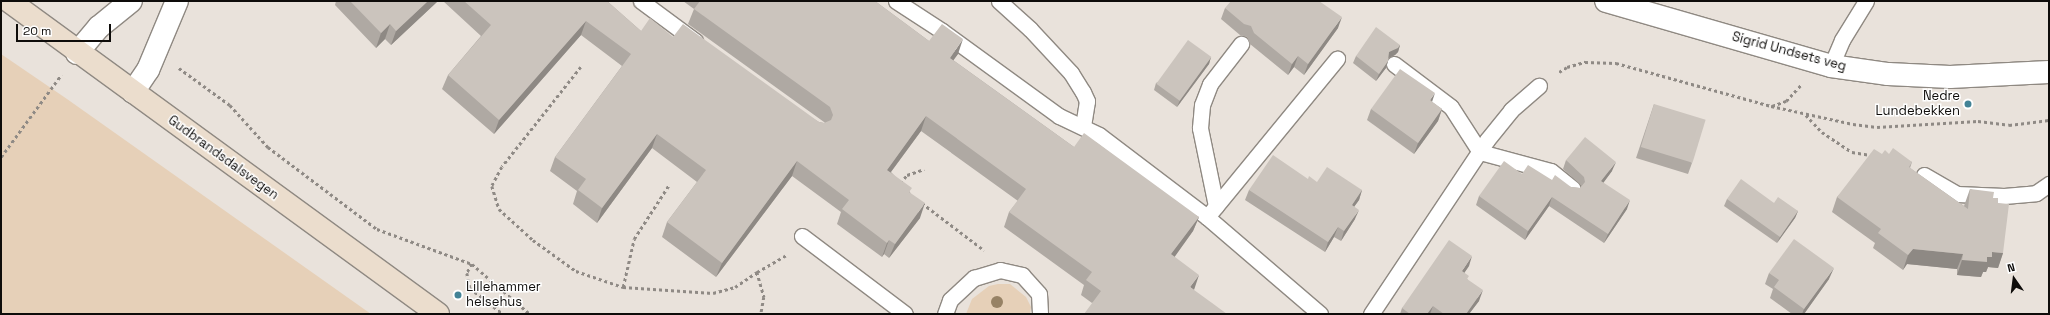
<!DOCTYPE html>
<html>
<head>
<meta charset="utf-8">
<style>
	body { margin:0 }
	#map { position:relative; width:2050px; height:315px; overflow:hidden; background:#e9e2db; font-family:"Space Grotesk",sans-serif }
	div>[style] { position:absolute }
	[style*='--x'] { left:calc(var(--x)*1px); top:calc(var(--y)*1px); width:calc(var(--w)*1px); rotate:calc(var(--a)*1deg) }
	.green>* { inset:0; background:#e6d0b8 }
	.path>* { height:2.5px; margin-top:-1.25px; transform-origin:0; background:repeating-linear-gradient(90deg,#8f8a85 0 3px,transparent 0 6px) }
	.roads { filter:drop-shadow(1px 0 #8f8982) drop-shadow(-1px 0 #8f8982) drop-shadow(0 1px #8f8982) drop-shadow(0 -1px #8f8982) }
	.service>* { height:15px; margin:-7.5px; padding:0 7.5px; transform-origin:7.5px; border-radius:7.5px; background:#fff }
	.tertiary>* { height:22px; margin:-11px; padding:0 11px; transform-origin:11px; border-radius:11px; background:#fff }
	.secondary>* { height:22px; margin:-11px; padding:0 11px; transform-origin:11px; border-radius:11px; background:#ebddcd }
	.trees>* { width:12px; height:12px; margin:-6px; border-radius:50%; background:#978265 }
	.wall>* { inset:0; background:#afa9a3 }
	.shaded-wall>* { inset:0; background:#8e8984 }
	.building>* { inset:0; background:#cbc4bd; transform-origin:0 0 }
	.dots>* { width:11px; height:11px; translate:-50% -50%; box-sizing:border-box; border:2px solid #fff; border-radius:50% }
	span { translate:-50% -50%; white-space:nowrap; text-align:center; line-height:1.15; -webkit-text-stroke:3px #fff; paint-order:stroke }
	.street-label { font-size:13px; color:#0e0c0a }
	.poi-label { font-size:13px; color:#0e0c0a }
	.right { translate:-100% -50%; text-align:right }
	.left { translate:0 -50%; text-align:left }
	.frame { position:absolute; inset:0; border:2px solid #0e0c0a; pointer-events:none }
	.north { position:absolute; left:1994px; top:259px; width:40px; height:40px; -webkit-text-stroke:3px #fff; paint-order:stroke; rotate:346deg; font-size:11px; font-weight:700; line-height:16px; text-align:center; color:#0e0c0a }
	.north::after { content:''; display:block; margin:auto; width:14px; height:18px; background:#0e0c0a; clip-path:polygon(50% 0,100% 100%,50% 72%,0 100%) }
	.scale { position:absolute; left:16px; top:24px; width:95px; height:18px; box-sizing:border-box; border:2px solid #0e0c0a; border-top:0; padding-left:5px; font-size:12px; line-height:14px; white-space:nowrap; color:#0e0c0a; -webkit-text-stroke:3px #fff; paint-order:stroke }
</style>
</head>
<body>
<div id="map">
	<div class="green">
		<i style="clip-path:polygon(1px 54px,67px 99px,371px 314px,1px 314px)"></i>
		<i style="clip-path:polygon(998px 284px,1010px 284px,1026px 297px,1031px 307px,1030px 314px,966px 314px,972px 299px,989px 286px)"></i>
	</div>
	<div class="path">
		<i style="--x:581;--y:67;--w:127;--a:128.3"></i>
		<i style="--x:502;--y:167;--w:21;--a:118"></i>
		<i style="--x:492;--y:186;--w:24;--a:73"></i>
		<i style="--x:499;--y:209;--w:46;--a:42.4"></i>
		<i style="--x:533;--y:240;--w:53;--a:35.8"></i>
		<i style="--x:576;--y:271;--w:50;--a:18.8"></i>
		<i style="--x:623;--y:287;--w:90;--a:3.8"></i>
		<i style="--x:713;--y:293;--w:23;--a:-15"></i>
		<i style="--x:735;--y:287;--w:27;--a:-34"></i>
		<i style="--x:757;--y:272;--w:34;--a:-30"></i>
		<i style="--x:179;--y:68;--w:63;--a:36"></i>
		<i style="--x:230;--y:105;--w:57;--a:47.9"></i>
		<i style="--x:268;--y:147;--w:136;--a:37"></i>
		<i style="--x:377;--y:229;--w:101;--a:20.2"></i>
		<i style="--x:472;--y:264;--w:77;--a:40.8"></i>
		<i style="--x:1559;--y:72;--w:9;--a:-32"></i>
		<i style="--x:1567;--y:67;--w:19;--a:-16"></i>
		<i style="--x:1585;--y:62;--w:31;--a:2"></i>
		<i style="--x:1616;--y:63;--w:161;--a:15.5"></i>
		<i style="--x:1771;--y:106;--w:84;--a:12.4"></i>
		<i style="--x:1853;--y:124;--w:24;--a:7"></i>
		<i style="--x:1877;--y:127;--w:101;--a:-3.4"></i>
		<i style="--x:1978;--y:121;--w:31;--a:7"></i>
		<i style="--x:2009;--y:125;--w:40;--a:-7.1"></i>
		<i style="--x:1772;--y:106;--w:15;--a:-20"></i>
		<i style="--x:1786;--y:101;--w:22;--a:-47"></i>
		<i style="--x:1806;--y:115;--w:23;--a:47"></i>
		<i style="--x:1822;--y:132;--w:36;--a:34"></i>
		<i style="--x:1852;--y:152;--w:19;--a:9"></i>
		<i style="--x:1;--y:157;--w:102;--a:-53.8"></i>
		<i style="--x:900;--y:183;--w:11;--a:-49"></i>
		<i style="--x:907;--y:175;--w:18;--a:-19"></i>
		<i style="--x:922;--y:203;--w:78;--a:37.2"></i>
		<i style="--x:472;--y:264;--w:10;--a:119"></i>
		<i style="--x:467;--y:273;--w:15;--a:79"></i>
		<i style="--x:470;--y:288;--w:42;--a:38.2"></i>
		<i style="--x:757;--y:272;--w:26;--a:74"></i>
		<i style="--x:764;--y:297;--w:17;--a:100"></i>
		<i style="--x:623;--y:287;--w:49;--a:-77.1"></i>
		<i style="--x:634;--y:239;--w:64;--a:-57.1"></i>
	</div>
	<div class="roads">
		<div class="service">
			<i style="--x:641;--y:1;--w:67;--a:36.5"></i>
			<i style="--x:896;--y:1;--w:55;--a:33.1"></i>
			<i style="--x:942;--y:31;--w:145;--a:36"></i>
			<i style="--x:1059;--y:116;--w:44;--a:25.4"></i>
			<i style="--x:1099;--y:135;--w:136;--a:37.2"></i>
			<i style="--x:1207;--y:217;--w:149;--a:40.6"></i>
			<i style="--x:999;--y:1;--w:42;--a:42.1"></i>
			<i style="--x:1030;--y:29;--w:60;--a:47"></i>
			<i style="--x:1071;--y:73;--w:22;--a:58"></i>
			<i style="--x:1083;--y:92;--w:10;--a:66"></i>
			<i style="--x:1087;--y:101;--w:26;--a:99"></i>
			<i style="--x:1394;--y:64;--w:71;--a:37"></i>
			<i style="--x:1451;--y:107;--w:54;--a:57.2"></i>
			<i style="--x:1480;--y:152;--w:73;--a:15"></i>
			<i style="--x:1551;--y:171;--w:28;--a:39"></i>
			<i style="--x:1831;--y:66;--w:28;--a:-67"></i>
			<i style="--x:1842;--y:40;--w:46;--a:-58.4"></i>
			<i style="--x:1924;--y:175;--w:38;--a:30"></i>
			<i style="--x:1957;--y:194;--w:47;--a:2.4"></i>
			<i style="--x:2004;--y:196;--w:32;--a:-5"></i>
			<i style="--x:2036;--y:193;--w:16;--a:-35"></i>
			<i style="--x:1216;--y:206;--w:80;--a:-101.6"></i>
			<i style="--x:1200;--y:128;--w:23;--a:-85"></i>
			<i style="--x:1202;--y:105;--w:22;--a:-69"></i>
			<i style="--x:1210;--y:84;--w:51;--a:-52.2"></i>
			<i style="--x:1207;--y:217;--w:205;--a:-50.6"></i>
			<i style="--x:802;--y:236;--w:129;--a:37.1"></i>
			<i style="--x:945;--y:314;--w:15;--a:-70"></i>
			<i style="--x:950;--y:300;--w:33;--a:-43"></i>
			<i style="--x:974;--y:278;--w:27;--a:-17"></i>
			<i style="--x:1000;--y:270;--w:23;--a:13"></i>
			<i style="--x:1022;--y:275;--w:25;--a:48"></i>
			<i style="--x:1039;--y:294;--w:20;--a:87"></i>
			<i style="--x:1371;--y:314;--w:209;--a:-56.3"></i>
			<i style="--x:1487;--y:140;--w:38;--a:-51"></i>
			<i style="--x:1511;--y:110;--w:37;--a:-41"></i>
		</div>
		<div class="tertiary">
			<i style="--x:1606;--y:1;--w:234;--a:16.1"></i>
			<i style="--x:1831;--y:66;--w:58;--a:8"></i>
			<i style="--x:1888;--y:74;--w:62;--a:2.8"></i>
			<i style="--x:1950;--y:77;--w:99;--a:-2.9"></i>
			<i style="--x:77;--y:53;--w:34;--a:-50"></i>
			<i style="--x:99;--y:27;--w:41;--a:-39.1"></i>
			<i style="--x:133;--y:92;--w:27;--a:-56"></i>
			<i style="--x:148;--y:70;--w:75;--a:-67.2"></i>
		</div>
		<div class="secondary">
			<i style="--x:9;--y:1;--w:531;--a:36.11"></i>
		</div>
	</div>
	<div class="trees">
		<i style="left:997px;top:302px"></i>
	</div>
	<div class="wall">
		<i style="clip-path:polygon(336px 1px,438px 1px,391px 45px,385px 39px,376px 48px,335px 5px)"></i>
		<i style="clip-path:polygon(443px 1px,607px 1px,641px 31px,673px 37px,819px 122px,824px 123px,825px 123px,824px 122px,688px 24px,694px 9px,683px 1px,875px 1px,929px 41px,958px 54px,953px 60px,1074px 147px,1199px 217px,1193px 231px,1174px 257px,1092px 303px,1081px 295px,1084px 285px,1004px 227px,1009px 212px,1018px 201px,921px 131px,891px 172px,910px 192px,920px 218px,889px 258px,884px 254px,882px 257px,837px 224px,841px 212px,792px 176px,716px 277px,662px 237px,667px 222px,697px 182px,652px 148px,597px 223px,573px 204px,577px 191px,550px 171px,555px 157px,622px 66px,581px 35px,494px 134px,442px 89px,448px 75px,481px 36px)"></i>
		<i style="clip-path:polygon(1225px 8px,1338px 28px,1304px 75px,1294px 67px,1288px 75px,1250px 44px,1247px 37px,1240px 35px,1221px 19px)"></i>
		<i style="clip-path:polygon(1400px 45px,1398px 52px,1395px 55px,1389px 58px,1388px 61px,1386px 68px,1376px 81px,1353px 63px,1356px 56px)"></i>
		<i style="clip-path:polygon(1211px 57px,1209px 64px,1177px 107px,1154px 90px,1156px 83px)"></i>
		<i style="clip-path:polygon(1432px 102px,1442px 109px,1438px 121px,1414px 154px,1367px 120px,1371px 109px)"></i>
		<i style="clip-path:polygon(1654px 104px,1692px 163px,1688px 174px,1636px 158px)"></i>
		<i style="clip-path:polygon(1882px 154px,1889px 154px,1912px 162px,1910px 168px,1964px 206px,1970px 189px,1993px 198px,1998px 203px,2003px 253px,1998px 268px,1988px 267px,1986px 272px,1983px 272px,1981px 277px,1957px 275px,1957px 269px,1907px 264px,1903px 270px,1873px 248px,1875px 243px,1832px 212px,1837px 197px)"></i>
		<i style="clip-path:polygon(1566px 160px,1612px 171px,1603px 183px,1627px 209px,1604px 243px,1549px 206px,1525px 240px,1476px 205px,1479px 196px,1522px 174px,1552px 180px,1571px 187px,1580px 188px,1581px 186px,1581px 185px,1563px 169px)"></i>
		<i style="clip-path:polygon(1317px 182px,1362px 190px,1359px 200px,1354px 207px,1355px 219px,1341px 241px,1334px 237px,1325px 252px,1245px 200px,1249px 190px)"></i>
		<i style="clip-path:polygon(1727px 199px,1774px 203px,1798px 211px,1795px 218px,1777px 243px,1724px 206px)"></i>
		<i style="clip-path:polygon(1469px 266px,1464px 273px,1479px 301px,1469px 314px,1400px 314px,1402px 308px)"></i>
		<i style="clip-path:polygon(1769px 273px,1829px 279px,1804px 314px,1792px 314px,1770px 298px,1773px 289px,1765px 284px)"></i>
	</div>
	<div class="shaded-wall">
		<i style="clip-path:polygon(428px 1px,438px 1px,391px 45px,396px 31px)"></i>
		<i style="clip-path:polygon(1342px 17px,1338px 28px,1304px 75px,1308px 64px)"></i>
		<i style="clip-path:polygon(586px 21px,581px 35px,494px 134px,499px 120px)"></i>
		<i style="clip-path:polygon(390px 24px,385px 39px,376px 48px,381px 33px)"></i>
		<i style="clip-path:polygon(963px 39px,958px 54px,945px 72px,950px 58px)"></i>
		<i style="clip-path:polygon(1400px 45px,1398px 52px,1395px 55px,1387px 59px,1389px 52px)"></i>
		<i style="clip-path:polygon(1298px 56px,1294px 67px,1288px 75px,1292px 64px)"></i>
		<i style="clip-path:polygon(1211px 57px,1209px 64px,1177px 107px,1180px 100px)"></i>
		<i style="clip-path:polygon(1388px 61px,1386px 68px,1376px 81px,1379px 74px)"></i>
		<i style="clip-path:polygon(1435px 93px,1431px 105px,1430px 100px)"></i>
		<i style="clip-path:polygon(1442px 109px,1438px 121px,1414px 154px,1418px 143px)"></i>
		<i style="clip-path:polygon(926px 116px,921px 131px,882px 184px,887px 170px)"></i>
		<i style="clip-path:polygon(657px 134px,652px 148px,597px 223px,602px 208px)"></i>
		<i style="clip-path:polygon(797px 161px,792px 176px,716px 277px,722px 263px)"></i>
		<i style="clip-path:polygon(1616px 162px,1612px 171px,1598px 190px,1601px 181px)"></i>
		<i style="clip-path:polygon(1362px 190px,1359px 200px,1348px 215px,1352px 205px)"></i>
		<i style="clip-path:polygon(1552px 197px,1549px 206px,1525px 240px,1528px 231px)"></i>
		<i style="clip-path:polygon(1630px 200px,1627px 209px,1604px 243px,1608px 234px)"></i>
		<i style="clip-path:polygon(925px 203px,920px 218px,889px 258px,895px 244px)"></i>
		<i style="clip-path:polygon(1359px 210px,1355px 219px,1341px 241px,1344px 231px)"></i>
		<i style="clip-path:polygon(1798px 211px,1795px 218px,1777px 243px,1780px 237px)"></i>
		<i style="clip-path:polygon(1199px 217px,1193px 231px,1166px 269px,1171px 254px)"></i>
		<i style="clip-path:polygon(1338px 227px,1334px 237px,1325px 252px,1328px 242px)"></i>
		<i style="clip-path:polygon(889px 240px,884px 254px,882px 257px,887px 243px)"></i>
		<i style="clip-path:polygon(1913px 249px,1963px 254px,1957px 269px,1907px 264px,1903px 270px,1908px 255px)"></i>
		<i style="clip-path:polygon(1992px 252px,2003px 253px,1998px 268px,1988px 267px,1986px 272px,1983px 272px,1981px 277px,1957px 275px,1962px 260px,1987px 257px)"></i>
		<i style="clip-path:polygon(1472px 256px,1469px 266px,1458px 282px,1462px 271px)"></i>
		<i style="clip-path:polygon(1834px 268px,1829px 279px,1804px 314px,1802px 314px,1804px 309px)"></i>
		<i style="clip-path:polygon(1199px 275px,1194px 290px,1190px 287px)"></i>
		<i style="clip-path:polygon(1483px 290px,1479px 301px,1469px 314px,1466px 314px)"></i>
		<i style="clip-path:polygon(1433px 306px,1430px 314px,1427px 314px)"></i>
	</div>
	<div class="building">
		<i style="clip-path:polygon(350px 1px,428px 1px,396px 31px,390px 24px,381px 33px)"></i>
		<i style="clip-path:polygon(464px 1px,607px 1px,641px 31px,650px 18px,673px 37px,683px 24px,819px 122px,824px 123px,831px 120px,833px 115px,830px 107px,694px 9px,700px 1px,875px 1px,929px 41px,942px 24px,963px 39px,950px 58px,1074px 147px,1084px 133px,1199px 217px,1171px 254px,1199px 275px,1190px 287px,1227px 314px,1084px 314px,1101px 291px,1086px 280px,1092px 272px,1009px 212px,1026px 189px,926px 116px,887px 170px,912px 188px,909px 192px,925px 203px,895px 244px,889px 240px,887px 243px,842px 209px,849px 200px,797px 161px,722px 263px,667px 222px,706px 170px,657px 134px,602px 208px,578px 190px,586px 179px,555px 157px,631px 54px,586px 21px,499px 120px,448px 75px,491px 25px)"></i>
		<i style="clip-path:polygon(1231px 1px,1319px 1px,1342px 17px,1308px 64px,1298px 56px,1292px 64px,1254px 33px,1251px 26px,1244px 24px,1225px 8px)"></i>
		<i style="clip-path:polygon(1376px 27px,1400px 45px,1398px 48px,1389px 52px,1388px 61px,1379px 74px,1356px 56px)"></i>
		<i style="left:1188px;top:40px;width:29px;height:54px;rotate:36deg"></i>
		<i style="clip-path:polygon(1400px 69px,1435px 93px,1430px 100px,1442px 109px,1418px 143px,1371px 109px)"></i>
		<i style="left:1654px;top:104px;width:54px;height:45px;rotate:17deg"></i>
		<i style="clip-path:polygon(1585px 137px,1616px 162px,1601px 181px,1630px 200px,1608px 234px,1552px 197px,1528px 231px,1479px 196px,1504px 161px,1522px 174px,1528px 165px,1552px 180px,1555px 175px,1571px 187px,1580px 188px,1585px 182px,1584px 177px,1566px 160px)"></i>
		<i style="clip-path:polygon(1893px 148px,1912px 162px,1909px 167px,1968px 209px,1970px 189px,1994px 192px,1993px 198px,1998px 198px,1998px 203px,2009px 204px,2003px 253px,1992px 252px,1992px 257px,1987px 257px,1987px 262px,1962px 260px,1963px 254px,1913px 249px,1908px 255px,1878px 233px,1881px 229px,1837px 197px,1874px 149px,1882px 154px,1885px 150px,1889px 154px)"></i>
		<i style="clip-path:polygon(1273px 155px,1308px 179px,1309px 176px,1317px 182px,1327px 167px,1362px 190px,1352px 205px,1359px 210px,1344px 231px,1338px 227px,1328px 242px,1249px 190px)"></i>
		<i style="clip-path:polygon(1741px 179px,1774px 203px,1778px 197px,1798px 211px,1780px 237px,1727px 199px)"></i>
		<i style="clip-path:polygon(1794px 239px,1834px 268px,1804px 309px,1774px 287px,1779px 280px,1769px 273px)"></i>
		<i style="clip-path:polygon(1449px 240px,1472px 256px,1462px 271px,1469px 276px,1467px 279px,1483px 290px,1466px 314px,1444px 314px,1433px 306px,1427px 314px,1410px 314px,1402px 308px)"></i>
	</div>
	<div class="dots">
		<i style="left:1968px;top:104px;background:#438396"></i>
		<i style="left:458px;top:295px;background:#438396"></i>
	</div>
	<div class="street-label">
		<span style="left:1789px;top:52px;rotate:15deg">Sigrid Undsets veg</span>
		<span style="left:223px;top:158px;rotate:36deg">Gudbrandsdalsvegen</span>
	</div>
	<div class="poi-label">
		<span class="right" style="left:1960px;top:104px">Nedre<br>Lundebekken</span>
		<span class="left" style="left:466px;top:295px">Lillehammer<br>helsehus</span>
	</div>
	<div class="frame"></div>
	<div class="north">N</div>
	<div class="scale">20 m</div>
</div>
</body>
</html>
